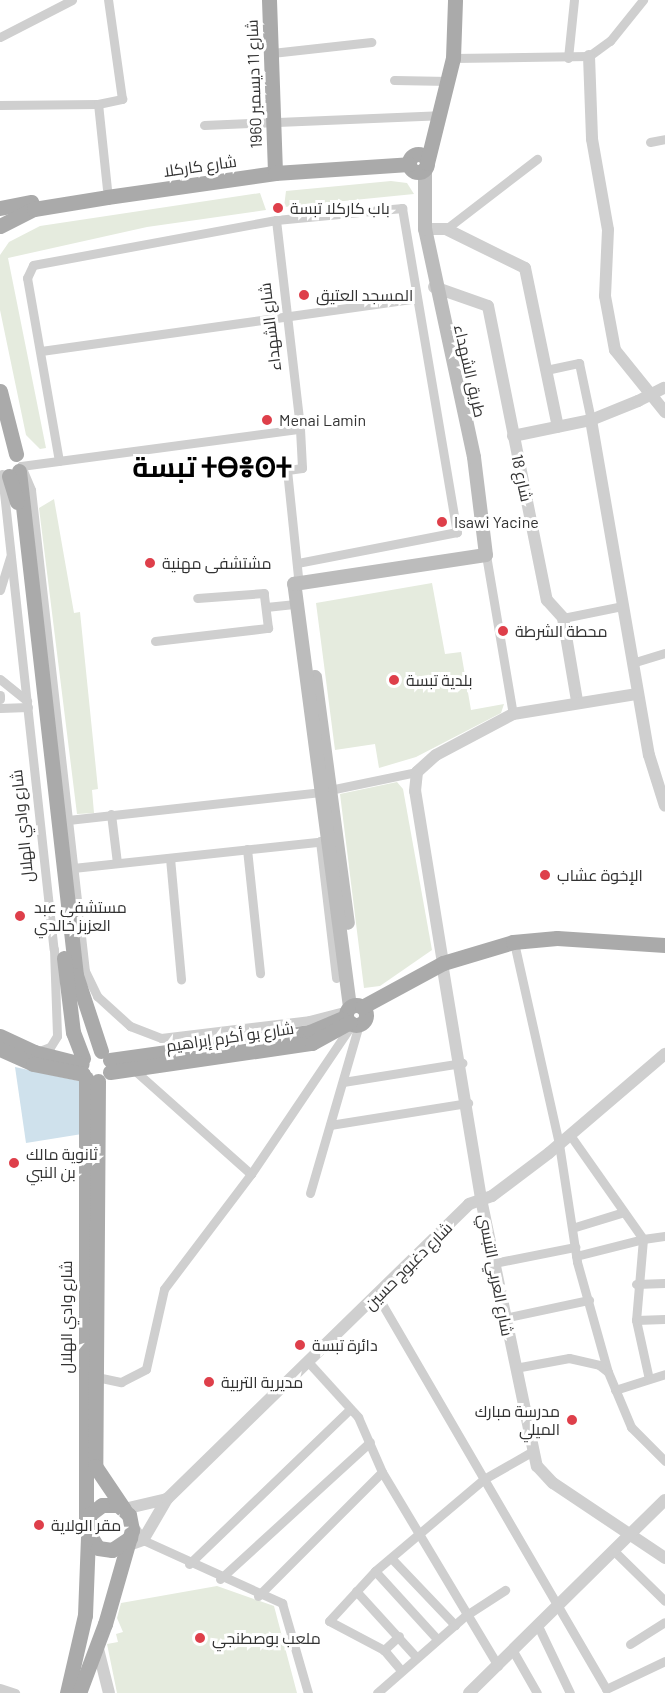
<!DOCTYPE html>
<html>
<head>
<meta charset="utf-8">
<style>
	body { margin:0 }
	#map { position:relative; width:665px; height:1693px; overflow:hidden; background:#fff; font-family:Barlow,Cairo,"Noto Sans Tifinagh",sans-serif }
	div>[style] { position:absolute }
	[style*='--x'] { left:calc(var(--x)*1px); top:calc(var(--y)*1px); width:calc(var(--w)*1px); rotate:calc(var(--a)*1deg) }
	.green>* { inset:0; background:#e5ebde }
	.water>* { inset:0; background:#cfe1ec }
	.minor>* { height:9px; margin:-4.5px; padding:0 4.5px; transform-origin:4.5px; border-radius:4.5px; background:#cfcfcf }
	.tertiary>* { height:12px; margin:-6px; padding:0 6px; transform-origin:6px; border-radius:6px; background:#cfcfcf }
	.secondary>* { height:14px; margin:-7px; padding:0 7px; transform-origin:7px; border-radius:7px; background:#bcbcbc }
	.primary>* { height:15px; margin:-7.5px; padding:0 7.5px; transform-origin:7.5px; border-radius:7.5px; background:#aaa }
	.primary>.ring { margin:-7.5px; padding:0; box-sizing:content-box; background:none; border:15px solid #aaa; border-radius:50% }
	.tertiary-bridge>* { height:12px; margin:-6px; padding:0 6px; transform-origin:6px; border-radius:6px; background:#cfcfcf }
	.dots>* { width:16px; height:16px; translate:-50% -50%; box-sizing:border-box; border:3px solid #fff; border-radius:50% }
	span { translate:-50% -50%; white-space:nowrap; text-align:center; line-height:1.15; -webkit-text-stroke:6px #fff; paint-order:stroke }
	.street-label { font-size:16px; color:#323232 }
	.poi-label { font-size:16px; color:#323232 }
	.left { translate:0 -50%; text-align:left }
	.right { translate:-100% -50%; text-align:right }
	.town-label { font-size:28px; color:#000; font-weight:700 }
</style>
</head>
<body>
<div id="map">
	<div class="green">
		<i style="clip-path:polygon(391px 181px,407px 183px,414px 194px,284px 207px,286px 191px)"></i>
		<i style="clip-path:polygon(260px 193px,266px 210px,147px 227px,8px 258px,46px 448px,40px 449px,26px 435px,0 310px,0 255px,9px 242px,40px 226px)"></i>
		<i style="clip-path:polygon(54px 499px,74px 613px,80px 612px,98px 789px,92px 790px,94px 813px,77px 814px,39px 508px)"></i>
		<i style="clip-path:polygon(432px 583px,445px 654px,461px 652px,471px 710px,504px 704px,501px 713px,416px 757px,379px 768px,375px 744px,335px 750px,316px 603px)"></i>
		<i style="clip-path:polygon(397px 782px,403px 789px,432px 950px,380px 986px,364px 988px,340px 794px)"></i>
		<i style="clip-path:polygon(217px 1586px,274px 1606px,297px 1693px,117px 1693px,107px 1644px,118px 1642px,116px 1634px,123px 1632px,117px 1618px,121px 1603px)"></i>
	</div>
	<div class="water">
		<i style="clip-path:polygon(15px 1067px,79px 1081px,82px 1134px,26px 1143px)"></i>
	</div>
	<div class="minor">
		<i style="--x:0;--y:37;--w:81;--a:-27.2"></i>
		<i style="--x:272;--y:53;--w:100;--a:-6.3"></i>
		<i style="--x:453;--y:58;--w:136;--a:-0.8"></i>
		<i style="--x:589;--y:56;--w:26;--a:-36"></i>
		<i style="--x:610;--y:41;--w:53;--a:-51.2"></i>
		<i style="--x:568;--y:58;--w:58;--a:-84.1"></i>
		<i style="--x:394;--y:80;--w:55;--a:1"></i>
		<i style="--x:0;--y:105;--w:98;--a:-0.6"></i>
		<i style="--x:204;--y:125;--w:235;--a:-2.4"></i>
		<i style="--x:650;--y:142;--w:15;--a:-11"></i>
		<i style="--x:107;--y:189;--w:85;--a:-96"></i>
		<i style="--x:98;--y:104;--w:25;--a:-12"></i>
		<i style="--x:122;--y:99;--w:100;--a:-98"></i>
		<i style="--x:276;--y:220;--w:210;--a:83.4"></i>
		<i style="--x:300;--y:429;--w:39;--a:87"></i>
		<i style="--x:302;--y:468;--w:15;--a:172"></i>
		<i style="--x:287;--y:470;--w:107;--a:84.1"></i>
		<i style="--x:446;--y:229;--w:115;--a:-37.6"></i>
		<i style="--x:41;--y:351;--w:379;--a:-8"></i>
		<i style="--x:546;--y:370;--w:34;--a:-12"></i>
		<i style="--x:579;--y:363;--w:58;--a:78.1"></i>
		<i style="--x:59;--y:461;--w:186;--a:-99.9"></i>
		<i style="--x:27;--y:278;--w:14;--a:-65"></i>
		<i style="--x:33;--y:265;--w:247;--a:-10.5"></i>
		<i style="--x:276;--y:220;--w:127;--a:-5.4"></i>
		<i style="--x:402;--y:208;--w:329;--a:80.4"></i>
		<i style="--x:457;--y:532;--w:163;--a:169"></i>
		<i style="--x:21;--y:466;--w:26;--a:67"></i>
		<i style="--x:31;--y:490;--w:484;--a:83.6"></i>
		<i style="--x:85;--y:971;--w:28;--a:64"></i>
		<i style="--x:97;--y:996;--w:45;--a:42.3"></i>
		<i style="--x:130;--y:1026;--w:33;--a:21"></i>
		<i style="--x:161;--y:1038;--w:149;--a:-6.9"></i>
		<i style="--x:309;--y:1020;--w:40;--a:-14.4"></i>
		<i style="--x:21;--y:466;--w:281;--a:-7.6"></i>
		<i style="--x:2;--y:474;--w:478;--a:83.8"></i>
		<i style="--x:54;--y:949;--w:87;--a:88"></i>
		<i style="--x:57;--y:1036;--w:13;--a:122"></i>
		<i style="--x:50;--y:1047;--w:14;--a:159"></i>
		<i style="--x:486;--y:555;--w:161;--a:80.4"></i>
		<i style="--x:0;--y:590;--w:34;--a:-73"></i>
		<i style="--x:266;--y:607;--w:30;--a:-6"></i>
		<i style="--x:563;--y:618;--w:60;--a:-11.5"></i>
		<i style="--x:155;--y:641;--w:114;--a:-6.6"></i>
		<i style="--x:268;--y:628;--w:35;--a:-97"></i>
		<i style="--x:264;--y:593;--w:67;--a:175.7"></i>
		<i style="--x:632;--y:663;--w:34;--a:-17"></i>
		<i style="--x:0;--y:679;--w:35;--a:39"></i>
		<i style="--x:0;--y:695;--w:4;--a:90"></i>
		<i style="--x:0;--y:708;--w:28;--a:-2"></i>
		<i style="--x:111;--y:814;--w:49;--a:83"></i>
		<i style="--x:68;--y:820;--w:254;--a:-6.3"></i>
		<i style="--x:320;--y:792;--w:99;--a:-11.7"></i>
		<i style="--x:320;--y:841;--w:138;--a:83.3"></i>
		<i style="--x:247;--y:849;--w:125;--a:84"></i>
		<i style="--x:170;--y:858;--w:122;--a:84.8"></i>
		<i style="--x:73;--y:868;--w:262;--a:-6.1"></i>
		<i style="--x:515;--y:947;--w:202;--a:77.4"></i>
		<i style="--x:559;--y:1144;--w:119;--a:81.3"></i>
		<i style="--x:577;--y:1262;--w:114;--a:74.3"></i>
		<i style="--x:133;--y:1069;--w:158;--a:41.7"></i>
		<i style="--x:343;--y:1082;--w:121;--a:-9.1"></i>
		<i style="--x:330;--y:1125;--w:140;--a:-9.1"></i>
		<i style="--x:570;--y:1135;--w:127;--a:54.9"></i>
		<i style="--x:643;--y:1239;--w:22;--a:-8"></i>
		<i style="--x:310;--y:1193;--w:176;--a:-73.8"></i>
		<i style="--x:572;--y:1228;--w:54;--a:-17.1"></i>
		<i style="--x:576;--y:1256;--w:69;--a:-14.2"></i>
		<i style="--x:643;--y:1239;--w:81;--a:94.9"></i>
		<i style="--x:636;--y:1320;--w:60;--a:77.6"></i>
		<i style="--x:494;--y:1263;--w:83;--a:-11.2"></i>
		<i style="--x:636;--y:1284;--w:29;--a:-2"></i>
		<i style="--x:378;--y:1297;--w:453;--a:59.8"></i>
		<i style="--x:606;--y:1689;--w:65;--a:-25.4"></i>
		<i style="--x:504;--y:1318;--w:87;--a:-12"></i>
		<i style="--x:636;--y:1320;--w:29;--a:-2"></i>
		<i style="--x:310;--y:1364;--w:72;--a:47.8"></i>
		<i style="--x:358;--y:1417;--w:60;--a:66.4"></i>
		<i style="--x:382;--y:1472;--w:226;--a:59.1"></i>
		<i style="--x:515;--y:1368;--w:55;--a:-10.5"></i>
		<i style="--x:569;--y:1358;--w:31;--a:13"></i>
		<i style="--x:599;--y:1365;--w:11;--a:38"></i>
		<i style="--x:608;--y:1372;--w:60;--a:67.3"></i>
		<i style="--x:631;--y:1427;--w:48;--a:45"></i>
		<i style="--x:92;--y:1376;--w:30;--a:12"></i>
		<i style="--x:121;--y:1382;--w:28;--a:-27"></i>
		<i style="--x:146;--y:1369;--w:82;--a:-77.3"></i>
		<i style="--x:164;--y:1289;--w:144;--a:-52.9"></i>
		<i style="--x:251;--y:1174;--w:181;--a:-56"></i>
		<i style="--x:615;--y:1390;--w:52;--a:-17.7"></i>
		<i style="--x:132;--y:1523;--w:20;--a:57"></i>
		<i style="--x:143;--y:1540;--w:153;--a:24.4"></i>
		<i style="--x:282;--y:1603;--w:94;--a:73.9"></i>
		<i style="--x:614;--y:1551;--w:71;--a:44.4"></i>
		<i style="--x:393;--y:1560;--w:90;--a:46.4"></i>
		<i style="--x:189;--y:1564;--w:223;--a:-43.9"></i>
		<i style="--x:375;--y:1571;--w:92;--a:47.6"></i>
		<i style="--x:220;--y:1579;--w:203;--a:-42.4"></i>
		<i style="--x:356;--y:1591;--w:89;--a:47.7"></i>
		<i style="--x:258;--y:1596;--w:175;--a:-45"></i>
		<i style="--x:538;--y:1626;--w:74;--a:64.5"></i>
		<i style="--x:399;--y:1636;--w:21;--a:137"></i>
		<i style="--x:384;--y:1650;--w:26;--a:50"></i>
		<i style="--x:630;--y:1644;--w:41;--a:-32.2"></i>
		<i style="--x:384;--y:1650;--w:62;--a:-152.2"></i>
		<i style="--x:329;--y:1621;--w:68;--a:-47.4"></i>
		<i style="--x:375;--y:1571;--w:143;--a:-40.2"></i>
		<i style="--x:484;--y:1479;--w:56;--a:-29.7"></i>
		<i style="--x:513;--y:1651;--w:48;--a:60.3"></i>
		<i style="--x:0;--y:1688;--w:16;--a:18"></i>
		<i style="--x:377;--y:1693;--w:117;--a:-41.2"></i>
		<i style="--x:465;--y:1616;--w:48;--a:-33"></i>
	</div>
	<div class="tertiary">
		<i style="--x:589;--y:56;--w:83;--a:87.9"></i>
		<i style="--x:592;--y:139;--w:92;--a:80"></i>
		<i style="--x:608;--y:230;--w:66;--a:92.6"></i>
		<i style="--x:605;--y:296;--w:55;--a:79.5"></i>
		<i style="--x:615;--y:350;--w:80;--a:51.1"></i>
		<i style="--x:425;--y:229;--w:21;--a:0"></i>
		<i style="--x:446;--y:229;--w:88;--a:26.3"></i>
		<i style="--x:525;--y:268;--w:162;--a:78.3"></i>
		<i style="--x:434;--y:287;--w:57;--a:19.4"></i>
		<i style="--x:488;--y:306;--w:300;--a:78.7"></i>
		<i style="--x:547;--y:600;--w:24;--a:48"></i>
		<i style="--x:563;--y:618;--w:84;--a:80.4"></i>
		<i style="--x:591;--y:420;--w:340;--a:80.2"></i>
		<i style="--x:649;--y:755;--w:53;--a:72.6"></i>
		<i style="--x:513;--y:436;--w:80;--a:-11.6"></i>
		<i style="--x:591;--y:420;--w:51;--a:-22"></i>
		<i style="--x:443;--y:963;--w:174;--a:-99.2"></i>
		<i style="--x:415;--y:791;--w:19;--a:-84"></i>
		<i style="--x:417;--y:772;--w:25;--a:-42"></i>
		<i style="--x:436;--y:755;--w:87;--a:-28"></i>
		<i style="--x:513;--y:714;--w:126;--a:-9.2"></i>
		<i style="--x:443;--y:969;--w:233;--a:80.6"></i>
		<i style="--x:481;--y:1199;--w:273;--a:78.2"></i>
		<i style="--x:537;--y:1466;--w:23;--a:47"></i>
		<i style="--x:553;--y:1483;--w:135;--a:33.8"></i>
		<i style="--x:124;--y:1509;--w:44;--a:-13.1"></i>
		<i style="--x:120;--y:1548;--w:24;--a:-19"></i>
		<i style="--x:143;--y:1540;--w:48;--a:-59.7"></i>
		<i style="--x:167;--y:1499;--w:422;--a:-44.3"></i>
		<i style="--x:469;--y:1204;--w:24;--a:-19"></i>
		<i style="--x:492;--y:1196;--w:71;--a:-37"></i>
		<i style="--x:549;--y:1153;--w:153;--a:-40.5"></i>
		<i style="--x:97;--y:1645;--w:49;--a:76"></i>
		<i style="--x:469;--y:1693;--w:275;--a:-44.6"></i>
	</div>
	<div class="secondary">
		<i style="--x:315;--y:677;--w:248;--a:82.4"></i>
		<i style="--x:350;--y:1007;--w:427;--a:-97.5"></i>
		<i style="--x:294;--y:584;--w:194;--a:-8.6"></i>
		<i style="--x:486;--y:555;--w:99;--a:-97"></i>
		<i style="--x:474;--y:457;--w:233;--a:-102.1"></i>
		<i style="--x:425;--y:229;--w:61;--a:-90"></i>
	</div>
	<div class="primary">
		<i style="--x:269;--y:0;--w:173;--a:88"></i>
		<i class="ring" style="left:409px;top:154px;width:3px;height:3px"></i>
		<i style="--x:427;--y:163;--w:108;--a:-76.1"></i>
		<i style="--x:453;--y:58;--w:58;--a:-88"></i>
		<i style="--x:0;--y:208;--w:32;--a:-11"></i>
		<i style="--x:0;--y:226;--w:38;--a:-27"></i>
		<i style="--x:34;--y:209;--w:74;--a:-9.3"></i>
		<i style="--x:107;--y:197;--w:170;--a:-8.1"></i>
		<i style="--x:275;--y:173;--w:134;--a:-3.8"></i>
		<i style="--x:0;--y:391;--w:65;--a:75.7"></i>
		<i style="--x:19;--y:471;--w:507;--a:83.55"></i>
		<i style="--x:76;--y:975;--w:80;--a:71.8"></i>
		<i style="--x:9;--y:476;--w:27;--a:73"></i>
		<i style="--x:64;--y:958;--w:75;--a:83.1"></i>
		<i style="--x:73;--y:1032;--w:28;--a:69"></i>
		<i class="ring" style="left:346px;top:1005px;width:5px;height:5px"></i>
		<i style="--x:362;--y:1007;--w:92;--a:-28.5"></i>
		<i style="--x:443;--y:963;--w:73;--a:-16.7"></i>
		<i style="--x:513;--y:942;--w:44;--a:-5.2"></i>
		<i style="--x:557;--y:938;--w:108;--a:3.7"></i>
		<i style="--x:0;--y:1036;--w:38;--a:25"></i>
		<i style="--x:34;--y:1052;--w:49;--a:14.3"></i>
		<i style="--x:0;--y:1049;--w:36;--a:24"></i>
		<i style="--x:33;--y:1064;--w:51;--a:11.3"></i>
		<i style="--x:110;--y:1060;--w:202;--a:-8"></i>
		<i style="--x:310;--y:1032;--w:34;--a:-23"></i>
		<i style="--x:110;--y:1072;--w:204;--a:-8.2"></i>
		<i style="--x:312;--y:1043;--w:43;--a:-28.9"></i>
		<i style="--x:86;--y:1078;--w:443;--a:90"></i>
		<i style="--x:98;--y:1081;--w:385;--a:90.4"></i>
		<i style="--x:95;--y:1466;--w:52;--a:56"></i>
		<i style="--x:67;--y:1693;--w:80;--a:-77"></i>
		<i style="--x:85;--y:1615;--w:78;--a:-87.8"></i>
		<i style="--x:79;--y:1693;--w:74;--a:-69.4"></i>
		<i style="--x:105;--y:1624;--w:98;--a:-74"></i>
		<i style="--x:132;--y:1530;--w:15;--a:-101"></i>
		<i style="--x:129;--y:1515;--w:15;--a:-138"></i>
		<i style="--x:118;--y:1505;--w:16;--a:180"></i>
		<i style="--x:102;--y:1505;--w:15;--a:143"></i>
		<i style="--x:90;--y:1514;--w:16;--a:105"></i>
		<i style="--x:86;--y:1529;--w:22;--a:58"></i>
		<i style="--x:98;--y:1548;--w:14;--a:8"></i>
		<i style="--x:112;--y:1550;--w:22;--a:-34"></i>
	</div>
	<div class="tertiary-bridge">
		<i style="--x:638;--y:401;--w:29;--a:-27"></i>
	</div>
	<div class="dots">
		<i style="left:278px;top:208px;background:#de3f4a"></i>
		<i style="left:304px;top:295px;background:#de3f4a"></i>
		<i style="left:267px;top:420px;background:#de3f4a"></i>
		<i style="left:442px;top:522px;background:#de3f4a"></i>
		<i style="left:150px;top:563px;background:#de3f4a"></i>
		<i style="left:503px;top:631px;background:#de3f4a"></i>
		<i style="left:394px;top:680px;background:#de3f4a"></i>
		<i style="left:545px;top:875px;background:#de3f4a"></i>
		<i style="left:20px;top:916px;background:#de3f4a"></i>
		<i style="left:14px;top:1163px;background:#de3f4a"></i>
		<i style="left:300px;top:1345px;background:#de3f4a"></i>
		<i style="left:209px;top:1382px;background:#de3f4a"></i>
		<i style="left:572px;top:1420px;background:#de3f4a"></i>
		<i style="left:39px;top:1525px;background:#de3f4a"></i>
		<i style="left:200px;top:1638px;background:#de3f4a"></i>
	</div>
	<div class="street-label">
		<span style="left:254px;top:84px;rotate:-92deg">شارع 11 ديسمبر 1960</span>
		<span style="left:200px;top:166px;rotate:-8deg">شارع كاركلا</span>
		<span style="left:270px;top:327px;rotate:-97deg">شارع الشهداء</span>
		<span style="left:470px;top:371px;rotate:77deg">طريق الشهداء</span>
		<span style="left:522px;top:478px;rotate:78deg">شارع 18</span>
		<span style="left:22px;top:826px;rotate:-96deg">شارع وادي الهلال</span>
		<span style="left:230px;top:1037px;rotate:-8deg">شارع بو أكرم إبراهيم</span>
		<span style="left:408px;top:1266px;rotate:-45deg">شارع دغبوج حسين</span>
		<span style="left:496px;top:1275px;rotate:79deg">شارع العربي التبسي</span>
		<span style="left:66px;top:1317px;rotate:-90deg">شارع وادي الهلال</span>
	</div>
	<div class="poi-label">
		<span class="left" style="left:290px;top:208px">باب كاركلا تبسة</span>
		<span class="left" style="left:316px;top:295px">المسجد العتيق</span>
		<span class="left" style="left:279px;top:420px">Menai Lamin</span>
		<span class="left" style="left:454px;top:522px">Isawi Yacine</span>
		<span class="left" style="left:162px;top:563px">مشتشفى مهنية</span>
		<span class="left" style="left:515px;top:631px">محطة الشرطة</span>
		<span class="left" style="left:406px;top:680px">بلدية تبسة</span>
		<span class="left" style="left:557px;top:875px">الإخوة عشاب</span>
		<span class="left" style="left:34px;top:916px">مستشفى عبد<br>العزبز خالدي</span>
		<span class="left" style="left:26px;top:1163px">ثانوية مالك<br>بن النبي</span>
		<span class="left" style="left:312px;top:1345px">دائرة تبسة</span>
		<span class="left" style="left:221px;top:1382px">مديرية التربية</span>
		<span class="right" style="left:560px;top:1420px">مدرسة مبارك<br>الميلي</span>
		<span class="left" style="left:51px;top:1525px">مقر الولاية</span>
		<span class="left" style="left:212px;top:1638px">ملعب بوصطنجي</span>
	</div>
	<div class="town-label">
		<span style="left:212px;top:466px">تبسة ⵜⴱⴻⵙⵜ</span>
	</div>
</div>
</body>
</html>
